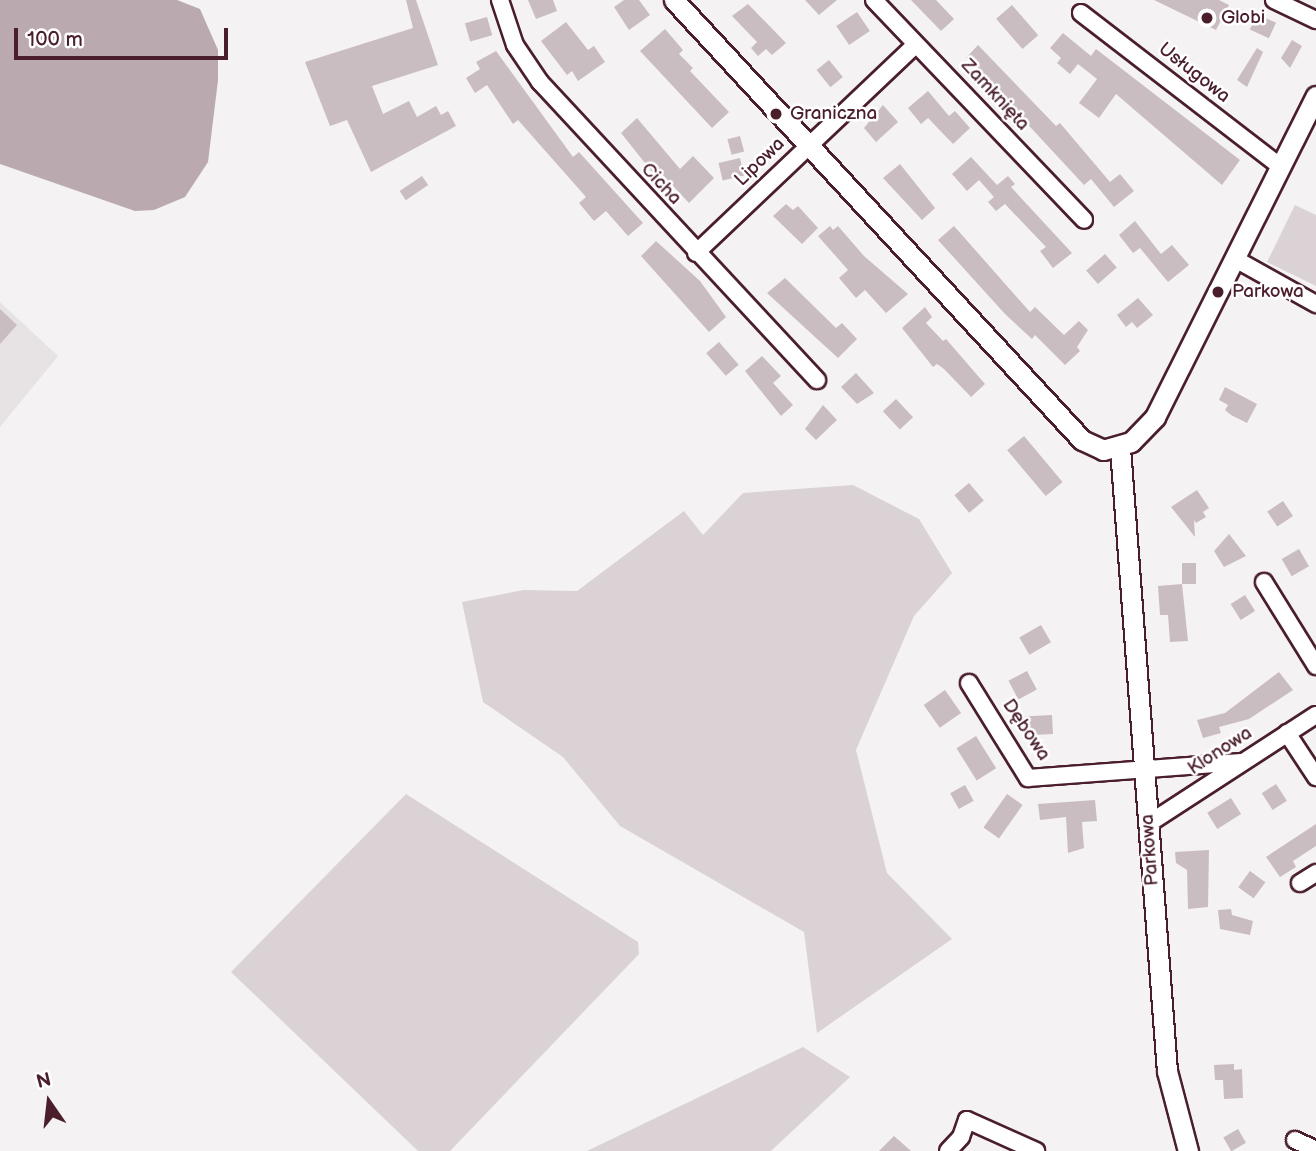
<!DOCTYPE html>
<html>
<head>
<meta charset="utf-8">
<style>
	body { margin:0 }
	#map { position:relative; width:1316px; height:1151px; overflow:hidden; background:#f4f2f2; font-family:"Balsamiq Sans",sans-serif }
	div>[style] { position:absolute }
	[style*='--x'] { left:calc(var(--x)*1px); top:calc(var(--y)*1px); width:calc(var(--w)*1px); rotate:calc(var(--a)*1deg) }
	.built>* { inset:0; background:#e7e2e3 }
	.green>* { inset:0; background:#dbd2d5 }
	.water>* { inset:0; background:#baa9ae }
	.building>* { inset:0; background:#cabdc1; transform-origin:0 0 }
	.roads { filter:drop-shadow(2px 0 #4a1f2b) drop-shadow(-2px 0 #4a1f2b) drop-shadow(0 2px #4a1f2b) drop-shadow(0 -2px #4a1f2b) }
	.minor>* { height:16px; margin:-8px; padding:0 8px; transform-origin:8px; border-radius:8px; background:#fff }
	.tertiary>* { height:19px; margin:-9.5px; padding:0 9.5px; transform-origin:9.5px; border-radius:9.5px; background:#fff }
	.dots>* { width:19px; height:19px; translate:-50% -50%; box-sizing:border-box; border:4px solid #fff; border-radius:50% }
	span { translate:-50% -50%; white-space:nowrap; text-align:center; line-height:1.15; -webkit-text-stroke:5px #fff; paint-order:stroke }
	.poi-label { font-size:19px; color:#4a1f2b }
	.left { translate:0 -50%; text-align:left }
	.street-label { font-size:19px; color:#4a1f2b }
	.north { position:absolute; left:14px; top:1067px; width:70px; height:70px; -webkit-text-stroke:5px #fff; paint-order:stroke; rotate:346deg; font-size:19px; font-weight:700; line-height:28px; text-align:center; color:#4a1f2b }
	.north::after { content:''; display:block; margin:auto; width:24px; height:32px; background:#4a1f2b; clip-path:polygon(50% 0,100% 100%,50% 72%,0 100%) }
	.scale { position:absolute; left:14px; top:28px; width:214px; height:32px; box-sizing:border-box; border:4px solid #4a1f2b; border-top:0; padding-left:9px; font-size:21px; line-height:24px; white-space:nowrap; color:#4a1f2b; -webkit-text-stroke:5px #fff; paint-order:stroke }
</style>
</head>
<body>
<div id="map">
	<div class="built">
		<i style="clip-path:polygon(0 302px,58px 356px,0 427px)"></i>
	</div>
	<div class="green">
		<i style="clip-path:polygon(1295px 205px,1316px 215px,1316px 286px,1267px 262px)"></i>
		<i style="clip-path:polygon(853px 485px,919px 519px,952px 573px,914px 616px,856px 750px,887px 873px,952px 939px,817px 1033px,804px 932px,620px 826px,563px 757px,483px 702px,462px 602px,524px 590px,577px 591px,684px 511px,703px 535px,743px 493px)"></i>
		<i style="clip-path:polygon(406px 794px,638px 942px,639px 954px,450px 1151px,418px 1151px,231px 972px)"></i>
		<i style="clip-path:polygon(803px 1047px,850px 1077px,771px 1151px,587px 1151px)"></i>
	</div>
	<div class="water">
		<i style="clip-path:polygon(0 0,177px 0,200px 9px,218px 50px,218px 80px,208px 162px,185px 197px,154px 210px,135px 211px,0 164px)"></i>
	</div>
	<div class="building">
		<i style="clip-path:polygon(406px 0,416px 0,438px 65px,372px 86px,383px 114px,409px 101px,417px 117px,436px 106px,441px 115px,448px 111px,456px 126px,371px 172px,347px 120px,330px 126px,305px 62px,413px 28px)"></i>
		<i style="clip-path:polygon(528px 0,553px 0,557px 11px,536px 19px)"></i>
		<i style="clip-path:polygon(624px 0,639px 0,650px 15px,629px 30px,614px 7px)"></i>
		<i style="clip-path:polygon(805px 0,837px 0,819px 15px)"></i>
		<i style="clip-path:polygon(911px 0,936px 0,954px 19px,941px 31px)"></i>
		<i style="clip-path:polygon(1154px 0,1219px 0,1229px 5px,1216px 30px)"></i>
		<i style="clip-path:polygon(748px 4px,786px 43px,772px 55px,766px 49px,758px 56px,751px 48px,757px 42px,732px 16px)"></i>
		<i style="left:1012px;top:5px;width:40px;height:21px;rotate:49deg"></i>
		<i style="left:857px;top:12px;width:23px;height:25px;rotate:56deg"></i>
		<i style="left:1257px;top:14px;width:21px;height:17px;rotate:25deg"></i>
		<i style="left:487px;top:17px;width:19px;height:23px;rotate:74deg"></i>
		<i style="clip-path:polygon(566px 22px,588px 50px,594px 46px,605px 62px,578px 81px,572px 71px,567px 75px,541px 41px)"></i>
		<i style="clip-path:polygon(665px 29px,683px 50px,679px 54px,693px 68px,690px 71px,729px 112px,712px 128px,640px 51px)"></i>
		<i style="clip-path:polygon(1063px 33px,1091px 56px,1096px 49px,1240px 160px,1222px 185px,1116px 94px,1099px 118px,1079px 103px,1097px 79px,1078px 64px,1070px 74px,1057px 63px,1061px 58px,1050px 48px)"></i>
		<i style="clip-path:polygon(1292px 40px,1302px 46px,1290px 68px,1281px 58px)"></i>
		<i style="clip-path:polygon(978px 45px,1056px 126px,1060px 123px,1110px 182px,1120px 174px,1134px 191px,1114px 207px,1091px 179px,1084px 185px,966px 58px)"></i>
		<i style="clip-path:polygon(1257px 48px,1263px 52px,1247px 87px,1237px 80px)"></i>
		<i style="clip-path:polygon(496px 51px,573px 157px,579px 152px,643px 223px,628px 236px,606px 211px,594px 221px,579px 203px,586px 197px,518px 120px,513px 124px,487px 85px,475px 93px,466px 78px,480px 69px,476px 62px)"></i>
		<i style="left:829px;top:60px;width:22px;height:16px;rotate:51deg"></i>
		<i style="clip-path:polygon(928px 91px,949px 116px,955px 111px,970px 128px,953px 144px,928px 118px,921px 124px,908px 108px)"></i>
		<i style="clip-path:polygon(883px 105px,898px 122px,876px 142px,864px 128px)"></i>
		<i style="clip-path:polygon(637px 118px,680px 169px,693px 156px,714px 178px,689px 203px,662px 174px,657px 178px,621px 133px)"></i>
		<i style="left:740px;top:136px;width:16px;height:13px;rotate:75deg"></i>
		<i style="clip-path:polygon(971px 157px,997px 185px,1008px 176px,1015px 184px,1011px 187px,1072px 253px,1053px 268px,1040px 251px,1046px 247px,1005px 204px,996px 211px,988px 202px,994px 197px,979px 180px,967px 191px,952px 174px)"></i>
		<i style="left:740px;top:158px;width:18px;height:22px;rotate:77deg"></i>
		<i style="clip-path:polygon(900px 164px,935px 208px,922px 220px,883px 178px)"></i>
		<i style="left:422px;top:176px;width:11px;height:27px;rotate:56deg"></i>
		<i style="clip-path:polygon(786px 204px,793px 210px,798px 206px,818px 228px,802px 244px,773px 216px)"></i>
		<i style="clip-path:polygon(1135px 221px,1161px 254px,1172px 245px,1189px 265px,1168px 282px,1140px 248px,1133px 253px,1119px 235px)"></i>
		<i style="clip-path:polygon(830px 226px,833px 230px,838px 226px,864px 256px,908px 294px,886px 313px,865px 290px,856px 298px,839px 278px,848px 270px,818px 236px)"></i>
		<i style="clip-path:polygon(954px 226px,1030px 312px,1035px 307px,1064px 335px,1079px 321px,1088px 330px,1077px 347px,1080px 351px,1065px 365px,1035px 335px,1032px 339px,1005px 314px,938px 240px)"></i>
		<i style="clip-path:polygon(656px 241px,700px 281px,726px 317px,709px 332px,641px 256px)"></i>
		<i style="left:1105px;top:254px;width:18px;height:25px;rotate:49deg"></i>
		<i style="clip-path:polygon(785px 278px,836px 328px,842px 323px,857px 339px,838px 358px,767px 293px)"></i>
		<i style="clip-path:polygon(1138px 298px,1153px 315px,1137px 328px,1132px 322px,1126px 327px,1117px 315px)"></i>
		<i style="clip-path:polygon(925px 307px,932px 317px,926px 323px,943px 341px,946px 339px,985px 384px,971px 397px,944px 369px,937px 364px,933px 367px,902px 328px)"></i>
		<i style="clip-path:polygon(0 309px,17px 325px,0 344px)"></i>
		<i style="left:719px;top:342px;width:30px;height:17px;rotate:49deg"></i>
		<i style="clip-path:polygon(762px 356px,781px 376px,773px 383px,793px 405px,781px 416px,745px 371px)"></i>
		<i style="clip-path:polygon(856px 373px,874px 393px,857px 404px,841px 387px)"></i>
		<i style="clip-path:polygon(1225px 387px,1257px 404px,1247px 423px,1231px 415px,1225px 410px,1228px 405px,1219px 400px)"></i>
		<i style="left:896px;top:399px;width:25px;height:18px;rotate:47deg"></i>
		<i style="clip-path:polygon(823px 405px,837px 420px,816px 440px,805px 429px)"></i>
		<i style="left:1024px;top:436px;width:60px;height:22px;rotate:50deg"></i>
		<i style="left:969px;top:483px;width:23px;height:19px;rotate:50deg"></i>
		<i style="clip-path:polygon(1197px 490px,1209px 508px,1203px 512px,1206px 517px,1196px 523px,1194px 520px,1195px 537px,1171px 507px)"></i>
		<i style="left:1283px;top:501px;width:18px;height:19px;rotate:56deg"></i>
		<i style="clip-path:polygon(1229px 534px,1246px 556px,1224px 567px,1214px 551px)"></i>
		<i style="left:1299px;top:549px;width:20px;height:20px;rotate:60deg"></i>
		<i style="left:1182px;top:563px;width:14px;height:21px"></i>
		<i style="clip-path:polygon(1182px 584px,1188px 641px,1170px 642px,1168px 615px,1160px 615px,1158px 586px)"></i>
		<i style="left:1245px;top:595px;width:19px;height:17px;rotate:58deg"></i>
		<i style="left:1041px;top:625px;width:20px;height:25px;rotate:60deg"></i>
		<i style="left:1027px;top:671px;width:21px;height:21px;rotate:62deg"></i>
		<i style="clip-path:polygon(1279px 672px,1293px 690px,1249px 719px,1219px 727px,1221px 733px,1203px 738px,1197px 720px,1225px 713px)"></i>
		<i style="left:945px;top:690px;width:28px;height:26px;rotate:55deg"></i>
		<i style="left:1052px;top:715px;width:19px;height:30px;rotate:87deg"></i>
		<i style="left:976px;top:736px;width:38px;height:23px;rotate:58deg"></i>
		<i style="left:1276px;top:784px;width:20px;height:17px;rotate:57deg"></i>
		<i style="left:965px;top:785px;width:18px;height:17px;rotate:61deg"></i>
		<i style="left:1007px;top:794px;width:19px;height:41px;rotate:35deg"></i>
		<i style="left:1231px;top:798px;width:19px;height:28px;rotate:58deg"></i>
		<i style="clip-path:polygon(1095px 800px,1097px 821px,1082px 822px,1084px 848px,1068px 853px,1066px 817px,1040px 820px,1038px 804px)"></i>
		<i style="clip-path:polygon(1316px 824px,1316px 846px,1293px 861px,1296px 867px,1280px 877px,1266px 857px)"></i>
		<i style="clip-path:polygon(1209px 850px,1208px 907px,1188px 909px,1187px 870px,1176px 863px,1175px 852px)"></i>
		<i style="left:1250px;top:871px;width:19px;height:20px;rotate:36deg"></i>
		<i style="clip-path:polygon(1231px 909px,1232px 915px,1253px 921px,1250px 935px,1220px 929px,1218px 910px)"></i>
		<i style="clip-path:polygon(1234px 1064px,1234px 1070px,1242px 1069px,1243px 1098px,1224px 1099px,1223px 1080px,1215px 1080px,1214px 1065px)"></i>
		<i style="left:1238px;top:1129px;width:16px;height:17px;rotate:60deg"></i>
		<i style="clip-path:polygon(894px 1136px,911px 1151px,879px 1151px)"></i>
	</div>
	<div class="roads">
		<div class="minor">
			<i style="--x:500;--y:0;--w:47;--a:71.6"></i>
			<i style="--x:515;--y:45;--w:45;--a:56"></i>
			<i style="--x:540;--y:82;--w:407;--a:47.1"></i>
			<i style="--x:874;--y:0;--w:304;--a:46.3"></i>
			<i style="--x:1274;--y:0;--w:47;--a:25.5"></i>
			<i style="--x:1081;--y:13;--w:252;--a:37.6"></i>
			<i style="--x:696;--y:253;--w:302;--a:-43.5"></i>
			<i style="--x:1235;--y:259;--w:93;--a:29.1"></i>
			<i style="--x:1264;--y:582;--w:99;--a:58.2"></i>
			<i style="--x:969;--y:683;--w:112;--a:58.2"></i>
			<i style="--x:1028;--y:778;--w:214;--a:-4.3"></i>
			<i style="--x:1287;--y:733;--w:53;--a:56.6"></i>
			<i style="--x:1148;--y:824;--w:200;--a:-33"></i>
			<i style="--x:1300;--y:883;--w:19;--a:-32"></i>
			<i style="--x:1295;--y:1140;--w:23;--a:25"></i>
			<i style="--x:948;--y:1151;--w:19;--a:-47"></i>
			<i style="--x:961;--y:1137;--w:18;--a:-71"></i>
			<i style="--x:967;--y:1120;--w:76;--a:24.2"></i>
		</div>
		<div class="tertiary">
			<i style="--x:674;--y:0;--w:600;--a:47.16"></i>
			<i style="--x:1082;--y:440;--w:23;--a:25"></i>
			<i style="--x:1103;--y:450;--w:29;--a:-16"></i>
			<i style="--x:1131;--y:442;--w:35;--a:-46"></i>
			<i style="--x:1155;--y:417;--w:359;--a:-63.4"></i>
			<i style="--x:1120;--y:448;--w:625;--a:85.69"></i>
			<i style="--x:1167;--y:1071;--w:83;--a:75.3"></i>
		</div>
	</div>
	<div class="dots">
		<i style="left:1207px;top:18px;background:#4a1f2b"></i>
		<i style="left:776px;top:114px;background:#4a1f2b"></i>
		<i style="left:1218px;top:292px;background:#4a1f2b"></i>
	</div>
	<div class="poi-label">
		<span class="left" style="left:1221px;top:18px">Globi</span>
		<span class="left" style="left:790px;top:114px">Graniczna</span>
		<span class="left" style="left:1232px;top:292px">Parkowa</span>
	</div>
	<div class="street-label">
		<span style="left:1194px;top:73px;rotate:38deg">Usługowa</span>
		<span style="left:995px;top:95px;rotate:47deg">Zamknięta</span>
		<span style="left:760px;top:162px;rotate:-44deg">Lipowa</span>
		<span style="left:661px;top:184px;rotate:47deg">Cicha</span>
		<span style="left:1026px;top:730px;rotate:56deg">Dębowa</span>
		<span style="left:1220px;top:751px;rotate:-33deg">Klonowa</span>
		<span style="left:1150px;top:850px;rotate:-94deg">Parkowa</span>
	</div>
	<div class="north">N</div>
	<div class="scale">100 m</div>
</div>
</body>
</html>
